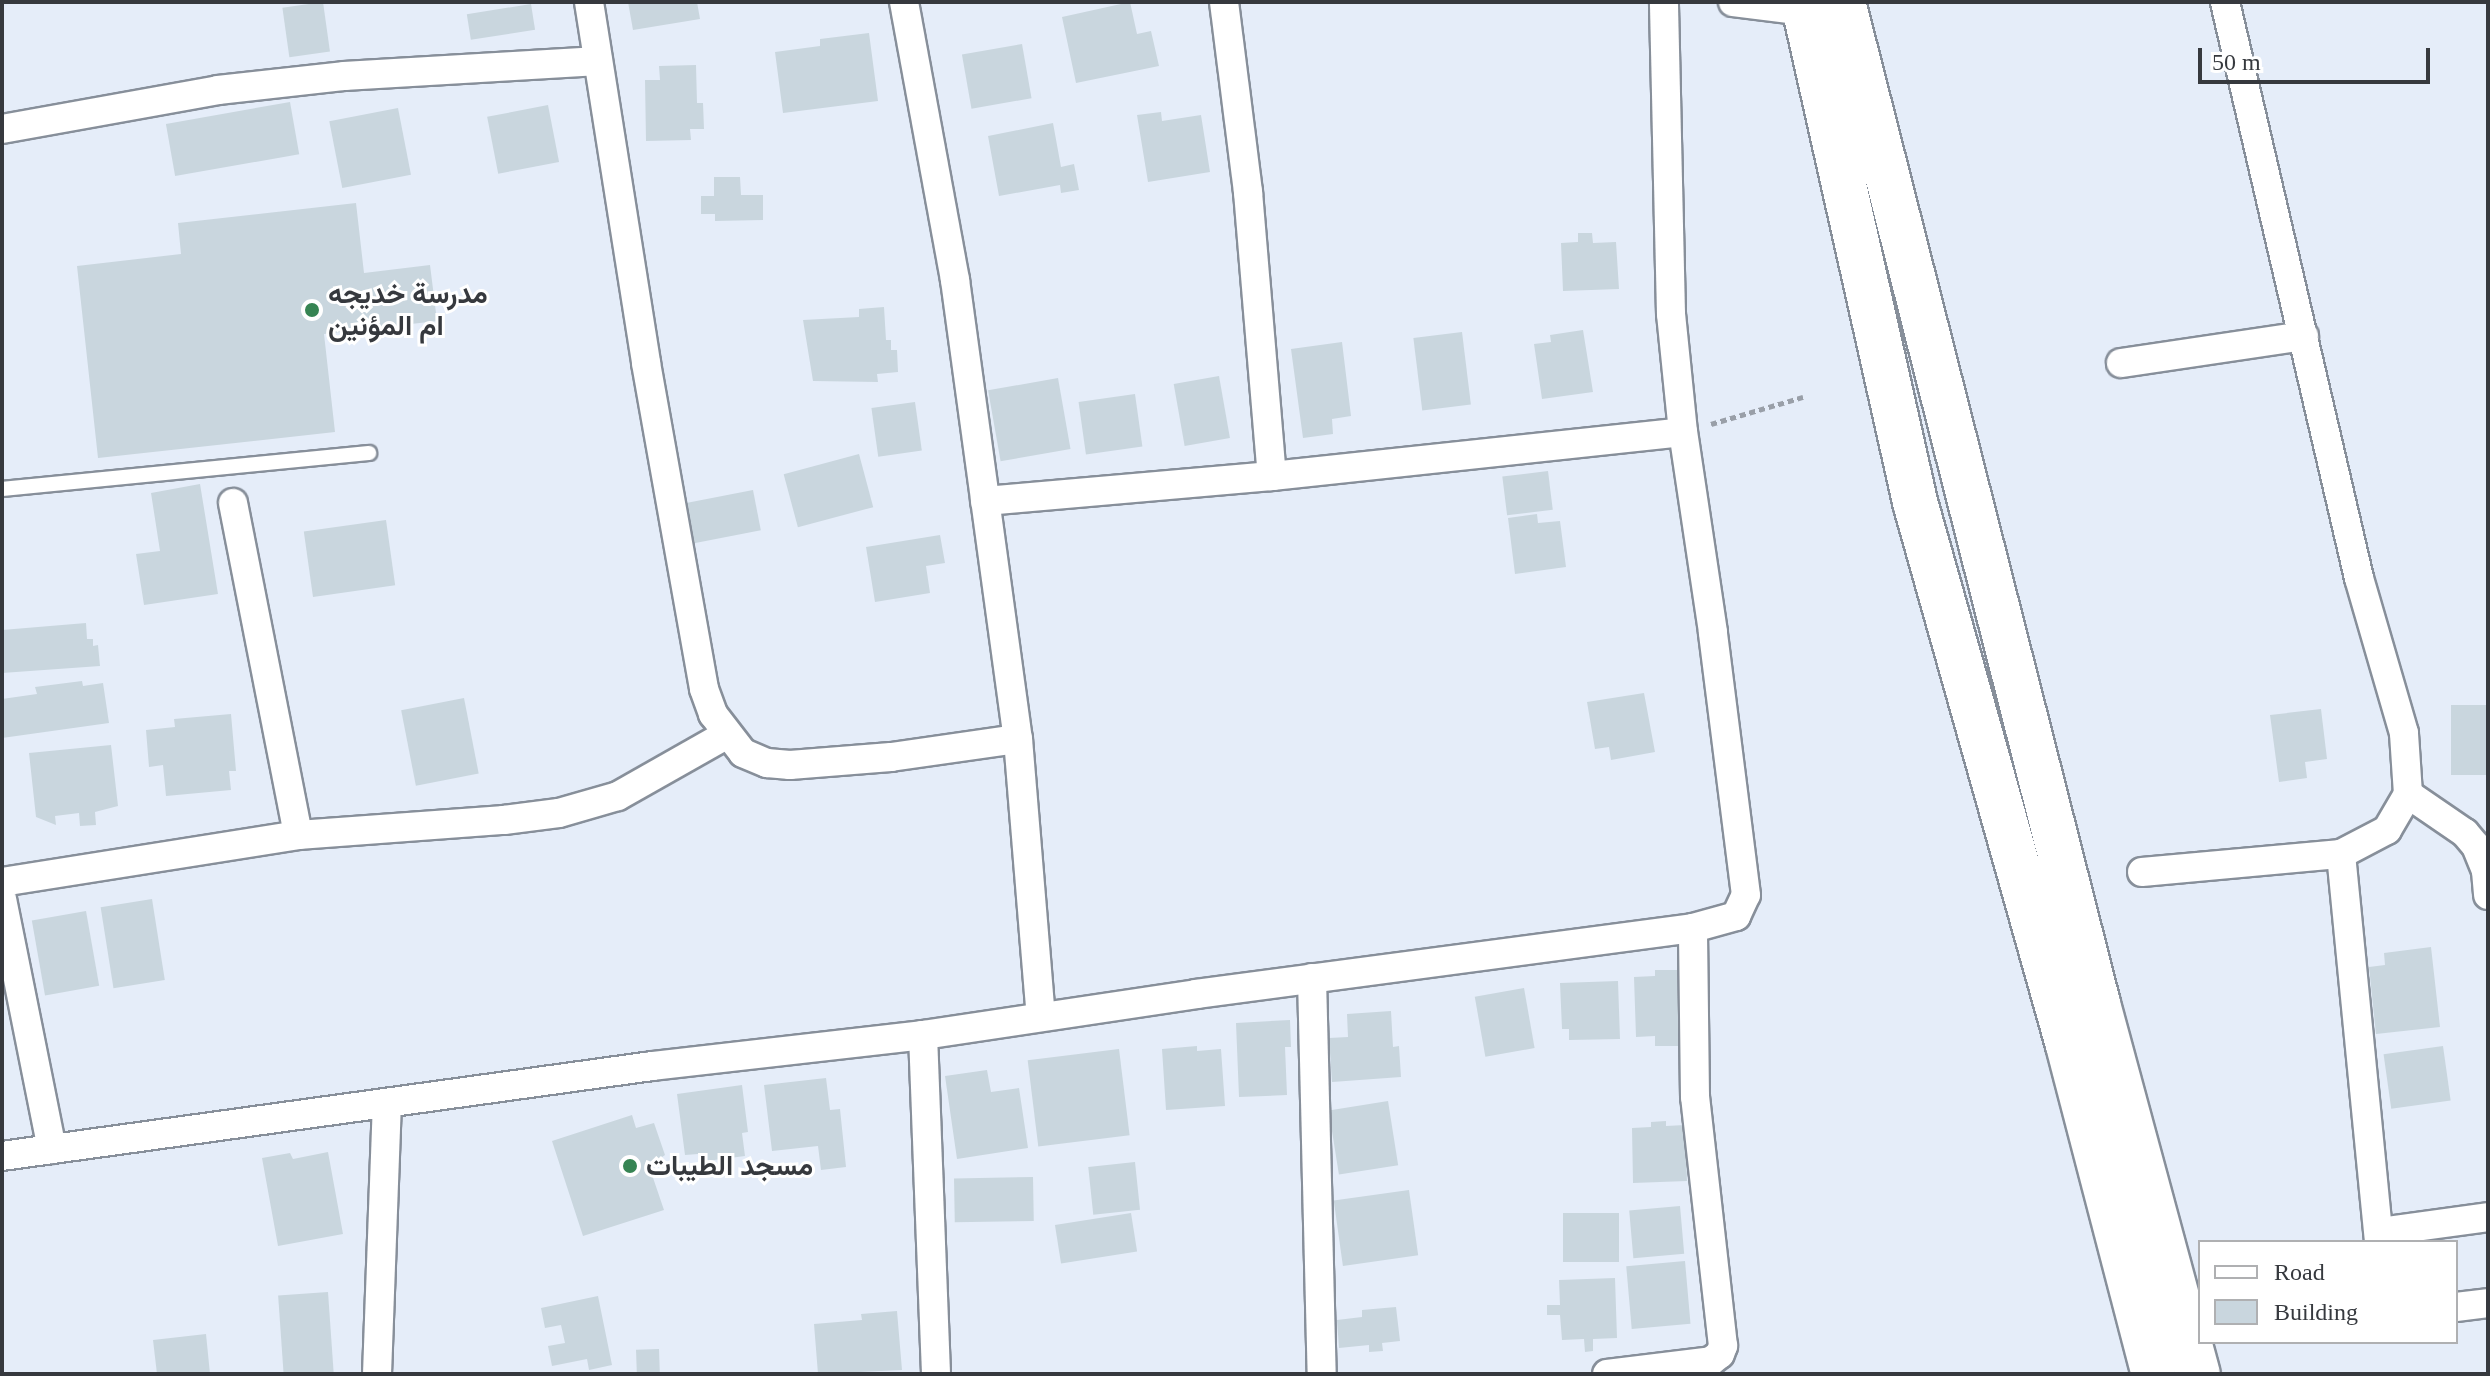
<!DOCTYPE html>
<html>
<head>
<meta charset="utf-8">
<style>
	body { margin:0 }
	#map { position:relative; width:2490px; height:1376px; overflow:hidden; background:#e5edf9; font-family:"Times New Roman",Vazirmatn,serif }
	div>[style] { position:absolute }
	[style*='--x'] { left:calc(var(--x)*1px); top:calc(var(--y)*1px); width:calc(var(--w)*1px); rotate:calc(var(--a)*1deg) }
	.building>* { inset:0; background:#c9d6de; transform-origin:0 0 }
	.path>* { height:5px; margin-top:-2.5px; transform-origin:0; background:repeating-linear-gradient(90deg,#999fa8 0 6px,transparent 0 10px) }
	.roads { filter:drop-shadow(2px 0 #878f9a) drop-shadow(-2px 0 #878f9a) drop-shadow(0 2px #878f9a) drop-shadow(0 -2px #878f9a) }
	.lane>* { height:14px; margin:-7px; padding:0 7px; transform-origin:7px; border-radius:7px; background:#fff }
	.street>* { height:28px; margin:-14px; padding:0 14px; transform-origin:14px; border-radius:14px; background:#fff }
	.highway>* { height:44px; margin:-22px; padding:0 22px; transform-origin:22px; border-radius:22px; background:#fff }
	.dots>* { width:22px; height:22px; translate:-50% -50%; box-sizing:border-box; border:4px solid #fff; border-radius:50% }
	span { translate:-50% -50%; white-space:nowrap; text-align:center; line-height:1.15; -webkit-text-stroke:6px #fff; paint-order:stroke }
	.poi-label { font-size:28px; color:#36393e; font-weight:700 }
	.left { translate:0 -50%; text-align:left }
	.frame { position:absolute; inset:0; border:4px solid #36393e; pointer-events:none }
	.legend { position:absolute; left:2198px; top:1240px; width:260px; height:104px; box-sizing:border-box; background:#fff; border:2px solid #afb0b2; margin:0; padding:10px 14px; list-style:none; font-size:24px; color:#36393e }
	.legend li { display:flex; align-items:center; gap:16px; height:40px }
	.legend b { width:40px; border:2px solid #afb0b2 }
	.scale { position:absolute; left:2198px; top:48px; width:232px; height:36px; box-sizing:border-box; border:4px solid #36393e; border-top:0; padding-left:10px; font-size:24px; line-height:28px; white-space:nowrap; color:#36393e; -webkit-text-stroke:6px #fff; paint-order:stroke }
</style>
</head>
<body>
<div id="map">
	<div class="building">
		<i style="left:323px;top:2px;width:50px;height:41px;rotate:82deg"></i>
		<i style="clip-path:polygon(628px 2px,697px 2px,700px 19px,633px 30px)"></i>
		<i style="clip-path:polygon(1130px 2px,1137px 34px,1151px 31px,1159px 66px,1076px 83px,1062px 17px)"></i>
		<i style="left:531px;top:4px;width:26px;height:65px;rotate:81deg"></i>
		<i style="clip-path:polygon(869px 33px,878px 101px,783px 113px,775px 52px,820px 46px,820px 39px)"></i>
		<i style="left:1022px;top:44px;width:55px;height:61px;rotate:80deg"></i>
		<i style="clip-path:polygon(696px 65px,697px 103px,703px 103px,704px 129px,690px 129px,691px 140px,646px 141px,645px 80px,660px 80px,659px 66px)"></i>
		<i style="left:290px;top:102px;width:53px;height:126px;rotate:80deg"></i>
		<i style="left:548px;top:105px;width:58px;height:62px;rotate:79deg"></i>
		<i style="left:398px;top:108px;width:68px;height:70px;rotate:79deg"></i>
		<i style="clip-path:polygon(1161px 112px,1162px 121px,1201px 115px,1210px 172px,1148px 182px,1137px 115px)"></i>
		<i style="clip-path:polygon(1053px 123px,1061px 167px,1074px 164px,1079px 190px,1061px 193px,1060px 185px,999px 196px,988px 136px)"></i>
		<i style="clip-path:polygon(714px 177px,740px 177px,741px 195px,763px 195px,763px 220px,715px 221px,715px 214px,701px 214px,701px 196px,714px 196px)"></i>
		<i style="clip-path:polygon(356px 203px,364px 273px,430px 265px,437px 321px,324px 334px,335px 432px,98px 458px,77px 266px,181px 254px,178px 223px)"></i>
		<i style="clip-path:polygon(1578px 233px,1592px 233px,1593px 243px,1616px 242px,1619px 289px,1563px 291px,1561px 243px,1578px 242px)"></i>
		<i style="clip-path:polygon(884px 307px,886px 340px,891px 340px,891px 350px,897px 350px,898px 372px,877px 374px,878px 382px,813px 381px,803px 320px,859px 317px,859px 309px)"></i>
		<i style="clip-path:polygon(1583px 330px,1593px 392px,1542px 399px,1534px 344px,1551px 342px,1550px 335px)"></i>
		<i style="left:1462px;top:332px;width:73px;height:49px;rotate:83deg"></i>
		<i style="clip-path:polygon(1342px 342px,1351px 416px,1332px 419px,1333px 434px,1303px 438px,1291px 349px)"></i>
		<i style="left:1219px;top:376px;width:63px;height:46px;rotate:80deg"></i>
		<i style="left:1058px;top:378px;width:72px;height:71px;rotate:80deg"></i>
		<i style="left:1135px;top:394px;width:53px;height:57px;rotate:82deg"></i>
		<i style="left:915px;top:402px;width:49px;height:44px;rotate:82deg"></i>
		<i style="left:859px;top:454px;width:55px;height:78px;rotate:75deg"></i>
		<i style="left:1548px;top:471px;width:39px;height:46px;rotate:83deg"></i>
		<i style="clip-path:polygon(200px 484px,218px 594px,144px 605px,136px 554px,160px 551px,151px 493px)"></i>
		<i style="left:753px;top:490px;width:41px;height:68px;rotate:79deg"></i>
		<i style="clip-path:polygon(1537px 514px,1538px 523px,1560px 521px,1566px 567px,1515px 574px,1508px 518px)"></i>
		<i style="left:386px;top:520px;width:66px;height:83px;rotate:82deg"></i>
		<i style="clip-path:polygon(940px 535px,945px 563px,926px 566px,930px 593px,875px 602px,866px 547px)"></i>
		<i style="clip-path:polygon(86px 623px,87px 639px,93px 639px,93px 646px,98px 645px,100px 666px,2px 673px,2px 630px)"></i>
		<i style="clip-path:polygon(82px 681px,83px 686px,103px 683px,109px 723px,2px 738px,2px 699px,37px 694px,35px 687px)"></i>
		<i style="clip-path:polygon(1644px 693px,1655px 752px,1611px 760px,1609px 747px,1595px 749px,1587px 702px)"></i>
		<i style="left:464px;top:698px;width:77px;height:64px;rotate:79deg"></i>
		<i style="left:2488px;top:705px;width:70px;height:37px;rotate:90deg"></i>
		<i style="clip-path:polygon(2321px 709px,2327px 759px,2305px 762px,2307px 778px,2279px 782px,2270px 715px)"></i>
		<i style="clip-path:polygon(231px 714px,236px 771px,229px 771px,231px 790px,166px 796px,163px 765px,149px 767px,146px 730px,175px 727px,174px 719px)"></i>
		<i style="clip-path:polygon(111px 745px,118px 806px,95px 812px,96px 825px,80px 826px,79px 813px,55px 816px,56px 825px,36px 817px,29px 753px)"></i>
		<i style="left:152px;top:899px;width:82px;height:52px;rotate:81deg"></i>
		<i style="left:86px;top:911px;width:76px;height:55px;rotate:80deg"></i>
		<i style="clip-path:polygon(2431px 947px,2440px 1027px,2376px 1034px,2369px 967px,2385px 965px,2384px 953px)"></i>
		<i style="clip-path:polygon(1655px 970px,1682px 970px,1684px 1046px,1655px 1046px,1655px 1036px,1636px 1037px,1634px 977px,1655px 976px)"></i>
		<i style="clip-path:polygon(1618px 981px,1620px 1039px,1569px 1040px,1569px 1029px,1562px 1029px,1560px 983px)"></i>
		<i style="left:1524px;top:988px;width:61px;height:50px;rotate:80deg"></i>
		<i style="clip-path:polygon(1391px 1011px,1393px 1047px,1399px 1046px,1401px 1077px,1332px 1082px,1329px 1038px,1348px 1037px,1347px 1014px)"></i>
		<i style="clip-path:polygon(1290px 1020px,1291px 1047px,1285px 1047px,1287px 1095px,1239px 1097px,1236px 1023px)"></i>
		<i style="clip-path:polygon(1197px 1046px,1197px 1051px,1221px 1049px,1225px 1106px,1166px 1110px,1162px 1049px)"></i>
		<i style="left:2443px;top:1046px;width:55px;height:60px;rotate:82deg"></i>
		<i style="left:1119px;top:1049px;width:87px;height:92px;rotate:83deg"></i>
		<i style="clip-path:polygon(987px 1070px,991px 1092px,1019px 1088px,1028px 1148px,957px 1159px,945px 1076px)"></i>
		<i style="clip-path:polygon(826px 1078px,830px 1110px,840px 1109px,846px 1167px,821px 1170px,818px 1146px,772px 1151px,764px 1085px)"></i>
		<i style="clip-path:polygon(742px 1085px,748px 1132px,742px 1133px,745px 1156px,699px 1162px,698px 1154px,685px 1155px,677px 1094px)"></i>
		<i style="left:1388px;top:1101px;width:65px;height:60px;rotate:81deg"></i>
		<i style="clip-path:polygon(632px 1115px,636px 1128px,654px 1123px,665px 1155px,649px 1166px,664px 1210px,583px 1236px,552px 1141px)"></i>
		<i style="clip-path:polygon(1666px 1121px,1666px 1126px,1685px 1125px,1687px 1181px,1633px 1183px,1632px 1128px,1651px 1127px,1651px 1122px)"></i>
		<i style="clip-path:polygon(328px 1152px,343px 1234px,278px 1246px,262px 1158px,290px 1153px,293px 1159px)"></i>
		<i style="left:1135px;top:1162px;width:48px;height:47px;rotate:84deg"></i>
		<i style="left:1033px;top:1177px;width:44px;height:79px;rotate:89deg"></i>
		<i style="left:1409px;top:1190px;width:66px;height:76px;rotate:82deg"></i>
		<i style="left:1680px;top:1206px;width:48px;height:51px;rotate:85deg"></i>
		<i style="left:1131px;top:1213px;width:39px;height:77px;rotate:81deg"></i>
		<i style="left:1619px;top:1213px;width:49px;height:56px;rotate:90deg"></i>
		<i style="left:1685px;top:1261px;width:63px;height:59px;rotate:85deg"></i>
		<i style="clip-path:polygon(1615px 1278px,1617px 1338px,1593px 1339px,1593px 1351px,1585px 1352px,1584px 1339px,1562px 1340px,1560px 1315px,1547px 1315px,1547px 1305px,1560px 1305px,1559px 1280px)"></i>
		<i style="left:328px;top:1292px;width:82px;height:50px;rotate:86deg"></i>
		<i style="clip-path:polygon(598px 1296px,612px 1365px,589px 1370px,587px 1359px,552px 1366px,548px 1346px,565px 1343px,561px 1325px,545px 1328px,541px 1308px)"></i>
		<i style="clip-path:polygon(1396px 1307px,1400px 1341px,1382px 1343px,1383px 1351px,1369px 1352px,1369px 1345px,1339px 1348px,1337px 1320px,1362px 1317px,1362px 1310px)"></i>
		<i style="clip-path:polygon(897px 1311px,902px 1370px,818px 1374px,814px 1324px,862px 1320px,861px 1314px)"></i>
		<i style="clip-path:polygon(206px 1334px,210px 1374px,157px 1374px,153px 1340px)"></i>
		<i style="left:659px;top:1349px;width:25px;height:23px;rotate:88deg"></i>
	</div>
	<div class="path">
		<i style="--x:1711;--y:424;--w:96;--a:-16.4"></i>
	</div>
	<div class="roads">
		<div class="lane">
			<i style="--x:2;--y:489;--w:369;--a:-5.6"></i>
		</div>
		<div class="street">
			<i style="--x:589;--y:2;--w:365;--a:81"></i>
			<i style="--x:646;--y:363;--w:331;--a:79.9"></i>
			<i style="--x:704;--y:689;--w:27;--a:70"></i>
			<i style="--x:713;--y:714;--w:49;--a:52.4"></i>
			<i style="--x:743;--y:753;--w:26;--a:23"></i>
			<i style="--x:767;--y:763;--w:23;--a:5"></i>
			<i style="--x:790;--y:765;--w:101;--a:-4.5"></i>
			<i style="--x:891;--y:757;--w:128;--a:-8.1"></i>
			<i style="--x:904;--y:2;--w:283;--a:79.6"></i>
			<i style="--x:955;--y:280;--w:463;--a:82.2"></i>
			<i style="--x:1018;--y:739;--w:278;--a:85.3"></i>
			<i style="--x:1224;--y:2;--w:192;--a:82.8"></i>
			<i style="--x:1248;--y:192;--w:285;--a:85.2"></i>
			<i style="--x:1733;--y:2;--w:73;--a:7.1"></i>
			<i style="--x:2;--y:129;--w:219;--a:-10.2"></i>
			<i style="--x:218;--y:90;--w:128;--a:-6.3"></i>
			<i style="--x:345;--y:76;--w:253;--a:-3.4"></i>
			<i style="--x:2121;--y:363;--w:185;--a:-8.4"></i>
			<i style="--x:985;--y:501;--w:288;--a:-5"></i>
			<i style="--x:1272;--y:476;--w:413;--a:-6.1"></i>
			<i style="--x:233;--y:503;--w:338;--a:78.9"></i>
			<i style="--x:2408;--y:794;--w:69;--a:34.4"></i>
			<i style="--x:2465;--y:833;--w:17;--a:50"></i>
			<i style="--x:2476;--y:846;--w:27;--a:68"></i>
			<i style="--x:2486;--y:871;--w:24;--a:85"></i>
			<i style="--x:2341;--y:854;--w:390;--a:84.4"></i>
			<i style="--x:2142;--y:872;--w:200;--a:-5.2"></i>
			<i style="--x:2341;--y:854;--w:52;--a:-27.6"></i>
			<i style="--x:2387;--y:830;--w:42;--a:-59.7"></i>
			<i style="--x:2408;--y:794;--w:61;--a:-93.8"></i>
			<i style="--x:2404;--y:733;--w:161;--a:-106.2"></i>
			<i style="--x:2359;--y:578;--w:591;--a:-103.1"></i>
			<i style="--x:2;--y:882;--w:300;--a:-9"></i>
			<i style="--x:298;--y:835;--w:207;--a:-4.2"></i>
			<i style="--x:504;--y:820;--w:55;--a:-7.3"></i>
			<i style="--x:559;--y:813;--w:61;--a:-16.1"></i>
			<i style="--x:618;--y:796;--w:124;--a:-29.5"></i>
			<i style="--x:2;--y:899;--w:255;--a:78.7"></i>
			<i style="--x:1312;--y:978;--w:396;--a:88.6"></i>
			<i style="--x:923;--y:1035;--w:339;--a:87.8"></i>
			<i style="--x:2;--y:1156;--w:656;--a:-7.88"></i>
			<i style="--x:652;--y:1066;--w:273;--a:-6.5"></i>
			<i style="--x:923;--y:1035;--w:276;--a:-8.5"></i>
			<i style="--x:1196;--y:994;--w:501;--a:-7.56"></i>
			<i style="--x:1693;--y:928;--w:45;--a:-15.6"></i>
			<i style="--x:1736;--y:916;--w:23;--a:-65"></i>
			<i style="--x:1746;--y:895;--w:265;--a:-97.2"></i>
			<i style="--x:1713;--y:632;--w:202;--a:-98.5"></i>
			<i style="--x:1683;--y:432;--w:119;--a:-95.8"></i>
			<i style="--x:1671;--y:314;--w:312;--a:-91.3"></i>
			<i style="--x:2379;--y:1232;--w:110;--a:-7.8"></i>
			<i style="--x:2456;--y:1307;--w:32;--a:-7"></i>
			<i style="--x:377;--y:1374;--w:270;--a:-87.9"></i>
			<i style="--x:1607;--y:1374;--w:105;--a:-7.1"></i>
			<i style="--x:1711;--y:1361;--w:11;--a:-38"></i>
			<i style="--x:1720;--y:1354;--w:9;--a:-69"></i>
			<i style="--x:1723;--y:1346;--w:251;--a:-96.4"></i>
			<i style="--x:1695;--y:1097;--w:169;--a:-90.7"></i>
		</div>
		<div class="highway">
			<i style="--x:1803;--y:2;--w:512;--a:77.37"></i>
			<i style="--x:1915;--y:502;--w:564;--a:74.26"></i>
			<i style="--x:2068;--y:1045;--w:340;--a:75.4"></i>
			<i style="--x:1843;--y:2;--w:1034;--a:75.72"></i>
			<i style="--x:2098;--y:1004;--w:383;--a:74.9"></i>
		</div>
	</div>
	<div class="dots">
		<i style="left:312px;top:310px;background:#368453"></i>
		<i style="left:630px;top:1166px;background:#368453"></i>
	</div>
	<div class="poi-label">
		<span class="left" style="left:328px;top:310px">مدرسة خديجه<br>ام المؤنين</span>
		<span class="left" style="left:646px;top:1166px">مسجد الطيبات</span>
	</div>
	<div class="frame"></div>
	<ul class="legend">
	<li><b style="height:10px;background:#fff"></b>Road</li>
	<li><b style="height:22px;background:#c9d6de"></b>Building</li>
	</ul>
	<div class="scale">50 m</div>
</div>
</body>
</html>
